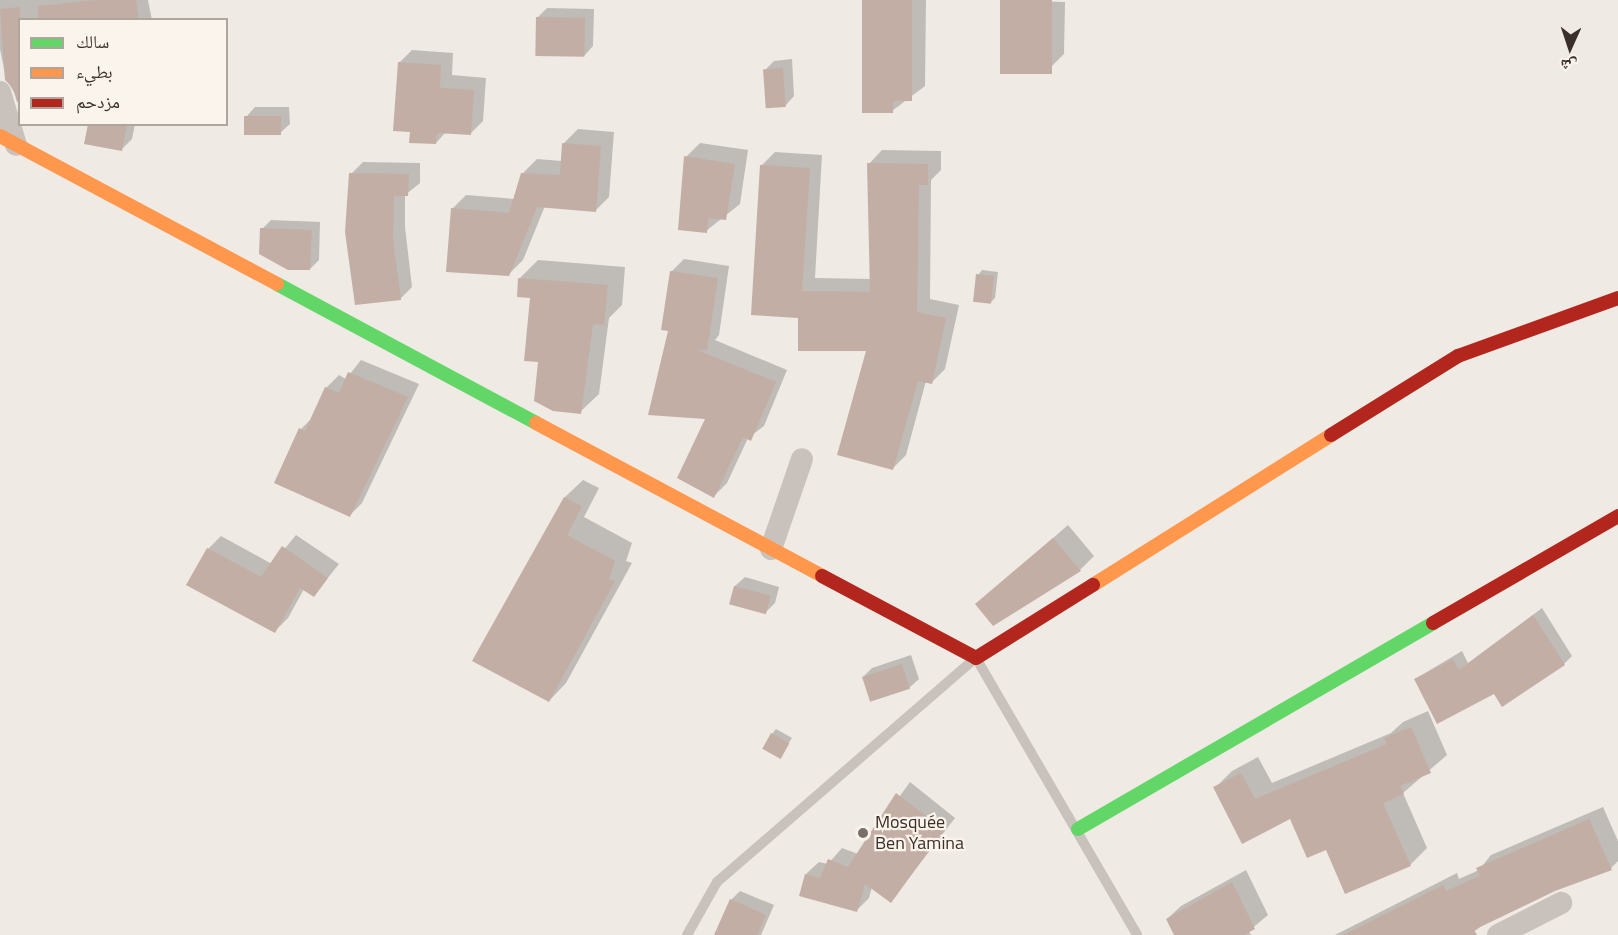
<!DOCTYPE html>
<html>
<head>
<meta charset="utf-8">
<style>
	body { margin:0 }
	#map { position:relative; width:1618px; height:935px; overflow:hidden; background:#efeae4; font-family:"Titillium Web","Noto Naskh Arabic",sans-serif }
	div>[style] { position:absolute }
	[style*='--x'] { left:calc(var(--x)*1px); top:calc(var(--y)*1px); width:calc(var(--w)*1px); rotate:calc(var(--a)*1deg) }
	.shadow>* { inset:0; background:#0003 }
	.building>* { inset:0; background:#c3aea5; transform-origin:0 0 }
	.lane>* { height:10px; margin:-5px; padding:0 5px; transform-origin:5px; border-radius:5px; background:#c9c2bc }
	.street>* { height:22px; margin:-11px; padding:0 11px; transform-origin:11px; border-radius:11px; background:#c9c2bc }
	.fast>* { height:14px; margin:-7px; padding:0 7px; transform-origin:7px; border-radius:7px; background:#63d668 }
	.slow>* { height:14px; margin:-7px; padding:0 7px; transform-origin:7px; border-radius:7px; background:#ff974d }
	.jam>* { height:14px; margin:-7px; padding:0 7px; transform-origin:7px; border-radius:7px; background:#b3261e }
	.dots>* { width:16px; height:16px; translate:-50% -50%; box-sizing:border-box; border:3px solid #fbf4ec; border-radius:50% }
	span { translate:-50% -50%; white-space:nowrap; text-align:center; line-height:1.15; -webkit-text-stroke:4.5px #fbf4ec; paint-order:stroke }
	.poi-label { font-size:18px; color:#3a2f2a }
	.left { translate:0 -50%; text-align:left }
	.legend { position:absolute; left:18px; top:18px; width:210px; height:108px; box-sizing:border-box; background:#fbf4ec; border:2px solid #aea59e; margin:0; padding:8px 10px; list-style:none; font-size:18px; color:#3a2f2a }
	.legend li { display:flex; align-items:center; gap:12px; height:30px }
	.legend b { width:30px; border:2px solid #aea59e }
	.north { position:absolute; left:1540px; top:18px; width:60px; height:60px; -webkit-text-stroke:4px #fbf4ec; paint-order:stroke; rotate:183deg; font-size:16px; font-weight:700; line-height:24px; text-align:center; color:#3a2f2a }
	.north::after { content:''; display:block; margin:auto; width:21px; height:27px; background:#3a2f2a; clip-path:polygon(50% 0,100% 100%,50% 72%,0 100%) }
</style>
</head>
<body>
<div id="map">
	<div class="shadow">
		<i style="clip-path:polygon(0 0,148px 0,152px 20px,20px 20px,18px 99px,6px 79px,0 49px)"></i>
		<i style="clip-path:polygon(864px 0,926px 0,925px 86px,892px 111px)"></i>
		<i style="clip-path:polygon(1001px 0,1065px 2px,1064px 54px,1050px 68px)"></i>
		<i style="clip-path:polygon(547px 8px,594px 9px,593px 46px,584px 56px,538px 17px)"></i>
		<i style="clip-path:polygon(412px 50px,453px 53px,452px 75px,486px 78px,483px 121px,470px 134px,446px 132px,436px 143px,412px 131px,399px 63px)"></i>
		<i style="clip-path:polygon(792px 59px,794px 96px,785px 106px,765px 70px,774px 61px)"></i>
		<i style="clip-path:polygon(255px 107px,289px 107px,290px 124px,280px 133px,246px 117px)"></i>
		<i style="clip-path:polygon(90px 124px,135px 124px,132px 139px,121px 150px)"></i>
		<i style="clip-path:polygon(578px 129px,614px 132px,609px 197px,595px 211px,545px 206px,523px 260px,509px 274px,452px 209px,466px 195px,515px 199px,523px 173px,537px 159px,562px 161px,564px 143px)"></i>
		<i style="clip-path:polygon(700px 143px,748px 150px,740px 204px,706px 231px,686px 157px)"></i>
		<i style="clip-path:polygon(882px 150px,941px 151px,941px 170px,931px 180px,930px 299px,959px 305px,945px 369px,932px 382px,926px 381px,906px 455px,892px 469px,868px 350px,799px 316px,761px 166px,775px 152px,822px 155px,815px 278px,871px 279px,869px 164px)"></i>
		<i style="clip-path:polygon(363px 162px,420px 163px,420px 183px,405px 195px,405px 227px,412px 287px,400px 299px,351px 174px)"></i>
		<i style="clip-path:polygon(271px 220px,320px 222px,319px 260px,310px 269px,262px 229px)"></i>
		<i style="clip-path:polygon(684px 259px,729px 266px,719px 335px,715px 340px,787px 370px,764px 426px,748px 438px,727px 483px,714px 496px,707px 418px,669px 329px,671px 272px)"></i>
		<i style="clip-path:polygon(538px 260px,625px 267px,622px 305px,609px 318px,599px 394px,580px 412px,539px 360px,531px 296px,520px 278px)"></i>
		<i style="clip-path:polygon(982px 270px,998px 272px,995px 298px,991px 302px,978px 275px)"></i>
		<i style="clip-path:polygon(361px 360px,419px 384px,362px 503px,349px 516px,301px 429px,313px 417px,326px 388px,339px 375px,346px 379px)"></i>
		<i style="clip-path:polygon(583px 480px,599px 488px,584px 517px,632px 543px,626px 561px,632px 563px,566px 683px,549px 701px,474px 660px,565px 497px)"></i>
		<i style="clip-path:polygon(1068px 525px,1094px 556px,1080px 570px,994px 624px,977px 604px)"></i>
		<i style="clip-path:polygon(296px 535px,339px 564px,314px 595px,304px 589px,288px 618px,275px 631px,208px 549px,221px 536px,272px 564px)"></i>
		<i style="clip-path:polygon(745px 577px,779px 587px,775px 603px,766px 612px,731px 603px,735px 586px)"></i>
		<i style="clip-path:polygon(1542px 608px,1572px 656px,1564px 664px,1494px 692px,1415px 679px,1462px 651px,1468px 663px)"></i>
		<i style="clip-path:polygon(911px 655px,919px 679px,909px 688px,863px 677px,872px 668px)"></i>
		<i style="clip-path:polygon(1428px 711px,1447px 755px,1403px 793px,1427px 848px,1410px 865px,1327px 848px,1290px 817px,1215px 788px,1232px 771px,1258px 757px,1272px 783px,1391px 733px,1403px 722px)"></i>
		<i style="clip-path:polygon(776px 729px,792px 738px,779px 757px,772px 734px)"></i>
		<i style="clip-path:polygon(910px 782px,955px 818px,891px 901px,872px 887px,869px 898px,857px 910px,806px 874px,819px 862px,828px 864px,842px 848px,858px 854px)"></i>
		<i style="clip-path:polygon(1603px 807px,1618px 841px,1618px 861px,1611px 868px,1554px 890px,1485px 923px,1470px 935px,1335px 935px,1457px 873px,1459px 879px,1479px 870px,1491px 855px)"></i>
		<i style="clip-path:polygon(1246px 870px,1268px 915px,1249px 931px,1251px 935px,1175px 935px,1167px 919px,1181px 906px)"></i>
		<i style="clip-path:polygon(740px 891px,774px 905px,761px 935px,716px 935px,731px 900px)"></i>
	</div>
	<div class="building">
		<i style="clip-path:polygon(96px 0,136px 0,139px 20px,38px 20px,38px 6px)"></i>
		<i style="clip-path:polygon(862px 0,912px 0,912px 101px,893px 101px,893px 113px,862px 113px)"></i>
		<i style="left:1000px;top:0;width:52px;height:74px"></i>
		<i style="clip-path:polygon(20px 7px,20px 102px,17px 102px,13px 88px,5px 80px,0 9px)"></i>
		<i style="left:536px;top:17px;width:49px;height:39px;rotate:1deg"></i>
		<i style="clip-path:polygon(398px 62px,441px 65px,440px 88px,474px 90px,471px 135px,437px 133px,436px 144px,409px 143px,410px 132px,393px 131px)"></i>
		<i style="left:783px;top:68px;width:39px;height:20px;rotate:86deg"></i>
		<i style="left:244px;top:116px;width:37px;height:19px"></i>
		<i style="clip-path:polygon(88px 124px,127px 124px,122px 151px,84px 144px)"></i>
		<i style="clip-path:polygon(562px 143px,601px 146px,596px 212px,537px 207px,509px 276px,446px 272px,451px 208px,509px 213px,521px 173px,560px 175px)"></i>
		<i style="clip-path:polygon(684px 156px,735px 164px,726px 220px,708px 218px,707px 233px,678px 230px)"></i>
		<i style="clip-path:polygon(867px 163px,928px 164px,928px 185px,919px 185px,917px 312px,946px 318px,932px 384px,918px 381px,893px 470px,837px 455px,866px 351px,798px 351px,798px 318px,751px 315px,760px 165px,810px 168px,802px 291px,870px 292px)"></i>
		<i style="clip-path:polygon(349px 173px,409px 174px,408px 196px,394px 196px,393px 240px,401px 300px,355px 305px,345px 232px)"></i>
		<i style="clip-path:polygon(260px 228px,312px 230px,310px 270px,288px 270px,259px 254px)"></i>
		<i style="clip-path:polygon(670px 271px,718px 278px,707px 350px,697px 350px,776px 382px,751px 441px,743px 437px,714px 498px,677px 478px,705px 419px,648px 415px,668px 331px,661px 330px)"></i>
		<i style="left:976px;top:274px;width:18px;height:28px;rotate:6deg"></i>
		<i style="clip-path:polygon(518px 278px,608px 285px,604px 325px,593px 324px,581px 414px,553px 411px,534px 401px,538px 362px,524px 361px,530px 298px,517px 297px)"></i>
		<i style="clip-path:polygon(348px 372px,408px 397px,350px 517px,274px 483px,299px 428px,305px 431px,325px 387px,339px 393px)"></i>
		<i style="clip-path:polygon(564px 497px,582px 506px,567px 535px,615px 561px,609px 579px,615px 581px,549px 702px,472px 661px)"></i>
		<i style="clip-path:polygon(1053px 538px,1081px 571px,993px 626px,975px 604px)"></i>
		<i style="clip-path:polygon(282px 546px,328px 578px,314px 597px,300px 588px,275px 633px,186px 585px,207px 548px,261px 577px)"></i>
		<i style="left:734px;top:586px;width:38px;height:19px;rotate:15deg"></i>
		<i style="clip-path:polygon(1533px 615px,1565px 665px,1502px 707px,1494px 694px,1437px 724px,1414px 679px,1453px 659px,1459px 670px)"></i>
		<i style="left:902px;top:664px;width:26px;height:42px;rotate:72deg"></i>
		<i style="clip-path:polygon(1411px 727px,1431px 773px,1400px 786px,1404px 794px,1383px 803px,1411px 866px,1345px 894px,1326px 850px,1307px 858px,1290px 819px,1242px 844px,1213px 787px,1241px 773px,1255px 799px,1387px 744px,1384px 738px)"></i>
		<i style="left:771px;top:733px;width:21px;height:18px;rotate:29deg"></i>
		<i style="clip-path:polygon(896px 793px,944px 830px,891px 903px,865px 884px,857px 912px,799px 896px,805px 874px,820px 878px,828px 859px,848px 867px)"></i>
		<i style="clip-path:polygon(1589px 819px,1612px 870px,1555px 891px,1474px 930px,1477px 935px,1343px 935px,1443px 885px,1446px 891px,1480px 876px,1476px 868px)"></i>
		<i style="clip-path:polygon(1232px 882px,1255px 929px,1244px 935px,1174px 935px,1166px 919px)"></i>
		<i style="clip-path:polygon(730px 899px,766px 915px,757px 935px,714px 935px)"></i>
	</div>
	<div class="lane">
		<i style="--x:687;--y:935;--w:61;--a:-60.5"></i>
		<i style="--x:717;--y:882;--w:342;--a:-40.9"></i>
		<i style="--x:976;--y:658;--w:320;--a:59.8"></i>
	</div>
	<div class="street">
		<i style="--x:0;--y:92;--w:55;--a:73.2"></i>
		<i style="--x:771;--y:549;--w:95;--a:-71"></i>
		<i style="--x:1498;--y:935;--w:71;--a:-26.9"></i>
	</div>
	<div class="fast">
		<i style="--x:277;--y:284;--w:294;--a:28.2"></i>
		<i style="--x:1078;--y:829;--w:410;--a:-30.1"></i>
	</div>
	<div class="slow">
		<i style="--x:0;--y:136;--w:314;--a:28.1"></i>
		<i style="--x:536;--y:423;--w:324;--a:28.1"></i>
		<i style="--x:1093;--y:585;--w:281;--a:-32.2"></i>
	</div>
	<div class="jam">
		<i style="--x:1331;--y:435;--w:150;--a:-31.9"></i>
		<i style="--x:1458;--y:356;--w:170;--a:-19.9"></i>
		<i style="--x:822;--y:576;--w:174;--a:28"></i>
		<i style="--x:976;--y:658;--w:138;--a:-32"></i>
		<i style="--x:1433;--y:623;--w:214;--a:-30"></i>
	</div>
	<div class="dots">
		<i style="left:863px;top:833px;background:#79706b"></i>
	</div>
	<div class="poi-label">
		<span class="left" style="left:875px;top:833px">Mosquée<br>Ben Yamina</span>
	</div>
	<ul class="legend">
	<li><b style="height:8px;background:#63d668"></b>سالك</li>
	<li><b style="height:8px;background:#ff974d"></b>بطيء</li>
	<li><b style="height:8px;background:#b3261e"></b>مزدحم</li>
	</ul>
	<div class="north">ش</div>
</div>
</body>
</html>
